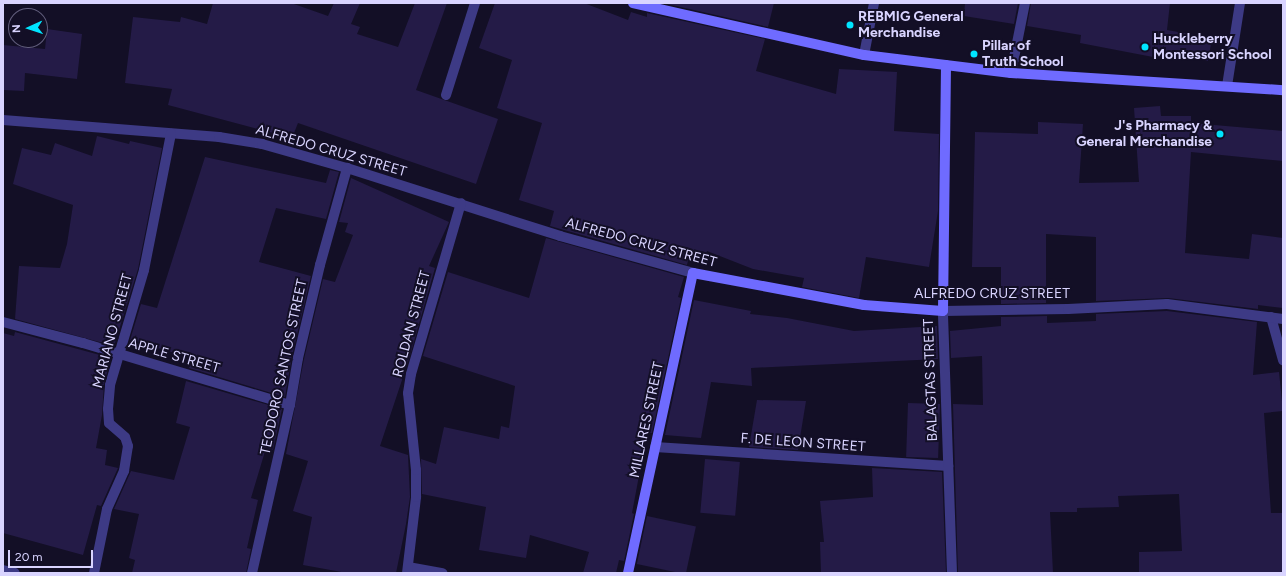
<!DOCTYPE html>
<html>
<head>
<meta charset="utf-8">
<style>
	body { margin:0 }
	#map { position:relative; width:1286px; height:576px; overflow:hidden; background:#130f26; font-family:Figtree,sans-serif }
	div>[style] { position:absolute }
	[style*='--x'] { left:calc(var(--x)*1px); top:calc(var(--y)*1px); width:calc(var(--w)*1px); rotate:calc(var(--a)*1deg) }
	.building>* { inset:0; background:#241b47; transform-origin:0 0 }
	.lane>* { height:10px; margin:-5px; padding:0 5px; transform-origin:5px; border-radius:5px; background:#3d3a85 }
	.street>* { height:10px; margin:-5px; padding:0 5px; transform-origin:5px; border-radius:5px; background:#3d3a85 }
	.secondary>* { height:10px; margin:-5px; padding:0 5px; transform-origin:5px; border-radius:5px; background:#6f6bff }
	.dots>* { width:11px; height:11px; translate:-50% -50%; box-sizing:border-box; border:2px solid #130f26; border-radius:50% }
	span { translate:-50% -50%; white-space:nowrap; text-align:center; line-height:1.15; -webkit-text-stroke:4px #130f26; paint-order:stroke }
	.poi-label { font-size:14px; color:#d9d4ff; font-weight:700 }
	.left { translate:0 -50%; text-align:left }
	.right { translate:-100% -50%; text-align:right }
	.street-label { font-size:14px; color:#d9d4ff }
	.frame { position:absolute; inset:0; border:4px solid #d9d4ff; pointer-events:none }
	.north { position:absolute; left:8px; top:8px; width:40px; height:40px; box-sizing:border-box; background:#130f26; border:1px solid #625e7d; border-radius:50%; rotate:267deg; font-size:11px; font-weight:700; line-height:16px; text-align:center; color:#d9d4ff }
	.north::after { content:''; display:block; margin:auto; width:14px; height:18px; background:#00e5ff; clip-path:polygon(50% 0,100% 100%,50% 72%,0 100%) }
	.scale { position:absolute; left:8px; top:550px; width:85px; height:18px; box-sizing:border-box; border:2px solid #d9d4ff; border-top:0; padding-left:5px; font-size:12px; line-height:14px; white-space:nowrap; color:#d9d4ff; -webkit-text-stroke:3px #130f26; paint-order:stroke }
</style>
</head>
<body>
<div id="map">
	<div class="building">
		<i style="clip-path:polygon(213px 3px,291px 3px,328px 16px,334px 3px,360px 3px,351px 24px,360px 27px,357px 34px,398px 47px,415px 3px,447px 3px,416px 90px,498px 119px,476px 184px,298px 123px,292px 138px,168px 105px,172px 89px,125px 83px,133px 17px,180px 22px,181px 17px,207px 24px)"></i>
		<i style="clip-path:polygon(495px 3px,584px 3px,628px 20px,631px 12px,647px 17px,647px 13px,765px 39px,756px 71px,836px 94px,839px 69px,897px 72px,894px 131px,939px 134px,938px 211px,929px 267px,866px 257px,859px 298px,802px 287px,804px 278px,753px 269px,707px 251px,705px 257px,690px 252px,687px 265px,550px 226px,554px 211px,519px 200px,542px 123px,497px 108px,512px 60px,479px 48px)"></i>
		<i style="clip-path:polygon(663px 3px,774px 3px,768px 27px)"></i>
		<i style="clip-path:polygon(965px 3px,1018px 3px,1014px 24px,964px 16px)"></i>
		<i style="clip-path:polygon(1031px 3px,1170px 3px,1167px 30px,1212px 38px,1208px 61px,1155px 51px,1153px 57px,1080px 43px,1081px 35px,1027px 26px)"></i>
		<i style="clip-path:polygon(47px 29px,82px 34px,77px 79px,25px 73px,24px 91px,3px 90px,3px 45px,45px 49px)"></i>
		<i style="clip-path:polygon(1160px 106px,1161px 116px,1191px 116px,1191px 123px,1283px 131px,1283px 161px,1191px 152px,1185px 253px,1249px 259px,1252px 234px,1283px 238px,1283px 308px,1258px 305px,1258px 309px,1168px 298px,1096px 301px,1096px 237px,1046px 234px,1046px 303px,1001px 304px,1001px 267px,972px 267px,975px 132px,1038px 134px,1038px 122px,1083px 124px,1079px 183px,1139px 182px,1134px 108px)"></i>
		<i style="clip-path:polygon(97px 136px,129px 144px,130px 141px,162px 148px,138px 269px,114px 346px,15px 319px,19px 266px,60px 268px,67px 244px,73px 205px,13px 184px,22px 148px,51px 155px,55px 143px,92px 156px)"></i>
		<i style="clip-path:polygon(205px 157px,326px 183px,330px 170px,339px 172px,326px 219px,276px 208px,259px 262px,311px 276px,292px 356px,285px 397px,189px 368px,192px 358px,130px 340px,141px 304px,157px 308px)"></i>
		<i style="clip-path:polygon(351px 178px,449px 222px,429px 266px,435px 268px,409px 359px,380px 446px,408px 455px,410px 497px,406px 524px,396px 573px,347px 573px,303px 565px,312px 517px,293px 511px,308px 461px,286px 454px,304px 359px,323px 279px,335px 282px,353px 235px,345px 232px,348px 223px,339px 222px)"></i>
		<i style="clip-path:polygon(546px 238px,684px 277px,678px 297px,681px 298px,652px 433px,647px 433px,632px 513px,634px 514px,624px 561px,619px 560px,616px 573px,583px 573px,589px 552px,530px 535px,526px 558px,479px 550px,486px 507px,422px 494px,421px 459px,436px 464px,444px 427px,499px 439px,501px 426px,509px 428px,515px 386px,423px 356px,448px 272px,529px 298px)"></i>
		<i style="clip-path:polygon(694px 300px,751px 311px,750px 314px,787px 318px,854px 331px,937px 326px,938px 359px,751px 368px,752px 386px,711px 382px,701px 438px,665px 435px)"></i>
		<i style="clip-path:polygon(1167px 311px,1257px 322px,1253px 375px,1279px 372px,1283px 411px,1264px 413px,1271px 513px,1283px 513px,1283px 573px,1139px 573px,1139px 552px,1182px 551px,1179px 494px,1118px 496px,1119px 507px,1077px 508px,1077px 512px,1050px 512px,1053px 573px,958px 573px,953px 404px,983px 405px,982px 356px,951px 358px,950px 331px,1001px 326px,1001px 317px,1047px 316px,1047px 323px,1096px 321px,1096px 314px)"></i>
		<i style="clip-path:polygon(15px 332px,111px 358px,104px 384px,102px 415px,96px 448px,107px 450px,105px 465px,118px 468px,101px 506px,97px 505px,83px 555px,3px 533px,3px 333px,14px 336px)"></i>
		<i style="clip-path:polygon(186px 381px,282px 409px,273px 450px,266px 448px,251px 498px,258px 500px,247px 548px,251px 549px,246px 573px,132px 573px,135px 560px,129px 558px,139px 514px,114px 509px,131px 471px,174px 480px,190px 427px,176px 423px)"></i>
		<i style="clip-path:polygon(757px 400px,806px 401px,798px 450px,749px 447px)"></i>
		<i style="left:908px;top:403px;width:32px;height:54px;rotate:2deg"></i>
		<i style="left:705px;top:459px;width:35px;height:54px;rotate:5deg"></i>
		<i style="clip-path:polygon(872px 468px,942px 472px,946px 573px,821px 573px,820px 542px,824px 542px,820px 501px,873px 497px)"></i>
		<i style="left:647px;top:516px;width:50px;height:49px;rotate:12deg"></i>
	</div>
	<div class="lane">
		<i style="--x:864;--y:55;--w:53;--a:-79.1"></i>
		<i style="--x:1011;--y:73;--w:71;--a:-78.7"></i>
		<i style="--x:446;--y:95;--w:96;--a:-72.5"></i>
	</div>
	<div class="street">
		<i style="--x:1227;--y:86;--w:84;--a:-81.1"></i>
		<i style="--x:3;--y:120;--w:217;--a:4.5"></i>
		<i style="--x:219;--y:137;--w:44;--a:9.2"></i>
		<i style="--x:262;--y:144;--w:88;--a:15.8"></i>
		<i style="--x:347;--y:168;--w:224;--a:17.7"></i>
		<i style="--x:560;--y:236;--w:138;--a:15.5"></i>
		<i style="--x:1271;--y:317;--w:45;--a:74.4"></i>
		<i style="--x:3;--y:322;--w:83;--a:14.7"></i>
		<i style="--x:83;--y:343;--w:216;--a:16.7"></i>
		<i style="--x:655;--y:447;--w:294;--a:3.7"></i>
		<i style="--x:408;--y:567;--w:35;--a:10"></i>
		<i style="--x:3;--y:570;--w:12;--a:14"></i>
		<i style="--x:94;--y:573;--w:65;--a:-78.5"></i>
		<i style="--x:107;--y:509;--w:42;--a:-65.9"></i>
		<i style="--x:124;--y:471;--w:25;--a:-81"></i>
		<i style="--x:128;--y:446;--w:9;--a:-108"></i>
		<i style="--x:125;--y:437;--w:21;--a:-139"></i>
		<i style="--x:109;--y:423;--w:14;--a:-94"></i>
		<i style="--x:108;--y:409;--w:24;--a:-85"></i>
		<i style="--x:110;--y:385;--w:120;--a:-73.5"></i>
		<i style="--x:144;--y:270;--w:139;--a:-78.8"></i>
		<i style="--x:252;--y:573;--w:172;--a:-77.3"></i>
		<i style="--x:290;--y:405;--w:48;--a:-80.3"></i>
		<i style="--x:298;--y:358;--w:96;--a:-76.7"></i>
		<i style="--x:320;--y:265;--w:101;--a:-74.4"></i>
		<i style="--x:407;--y:573;--w:77;--a:-83.2"></i>
		<i style="--x:416;--y:497;--w:27;--a:-90"></i>
		<i style="--x:416;--y:470;--w:77;--a:-95.9"></i>
		<i style="--x:408;--y:393;--w:19;--a:-81"></i>
		<i style="--x:411;--y:374;--w:178;--a:-73.7"></i>
		<i style="--x:952;--y:573;--w:262;--a:-92"></i>
		<i style="--x:943;--y:311;--w:125;--a:-0.9"></i>
		<i style="--x:1068;--y:309;--w:99;--a:-2.9"></i>
		<i style="--x:1167;--y:304;--w:117;--a:7.4"></i>
	</div>
	<div class="secondary">
		<i style="--x:633;--y:3;--w:237;--a:12.7"></i>
		<i style="--x:864;--y:55;--w:148;--a:7"></i>
		<i style="--x:1011;--y:73;--w:273;--a:3.6"></i>
		<i style="--x:628;--y:573;--w:307;--a:-77.8"></i>
		<i style="--x:693;--y:273;--w:174;--a:10.6"></i>
		<i style="--x:864;--y:305;--w:79;--a:4.3"></i>
		<i style="--x:943;--y:311;--w:246;--a:-89.3"></i>
	</div>
	<div class="dots">
		<i style="left:850px;top:25px;background:#00e5ff"></i>
		<i style="left:1145px;top:47px;background:#00e5ff"></i>
		<i style="left:974px;top:54px;background:#00e5ff"></i>
		<i style="left:1220px;top:134px;background:#00e5ff"></i>
	</div>
	<div class="poi-label">
		<span class="left" style="left:858px;top:25px">REBMIG General<br>Merchandise</span>
		<span class="left" style="left:1153px;top:47px">Huckleberry<br>Montessori School</span>
		<span class="left" style="left:982px;top:54px">Pillar of<br>Truth School</span>
		<span class="right" style="left:1212px;top:134px">J's Pharmacy &amp;<br>General Merchandise</span>
	</div>
	<div class="street-label">
		<span style="left:331px;top:151px;rotate:16deg">ALFREDO CRUZ STREET</span>
		<span style="left:641px;top:243px;rotate:15deg">ALFREDO CRUZ STREET</span>
		<span style="left:992px;top:294px">ALFREDO CRUZ STREET</span>
		<span style="left:412px;top:324px;rotate:-75deg">ROLDAN STREET</span>
		<span style="left:113px;top:331px;rotate:-75deg">MARIANO STREET</span>
		<span style="left:174px;top:356px;rotate:16deg">APPLE STREET</span>
		<span style="left:284px;top:367px;rotate:-78deg">TEODORO SANTOS STREET</span>
		<span style="left:931px;top:380px;rotate:-92deg">BALAGTAS STREET</span>
		<span style="left:647px;top:420px;rotate:-78deg">MILLARES STREET</span>
		<span style="left:803px;top:443px;rotate:4deg">F. DE LEON STREET</span>
	</div>
	<div class="frame"></div>
	<div class="north">N</div>
	<div class="scale">20 m</div>
</div>
</body>
</html>
